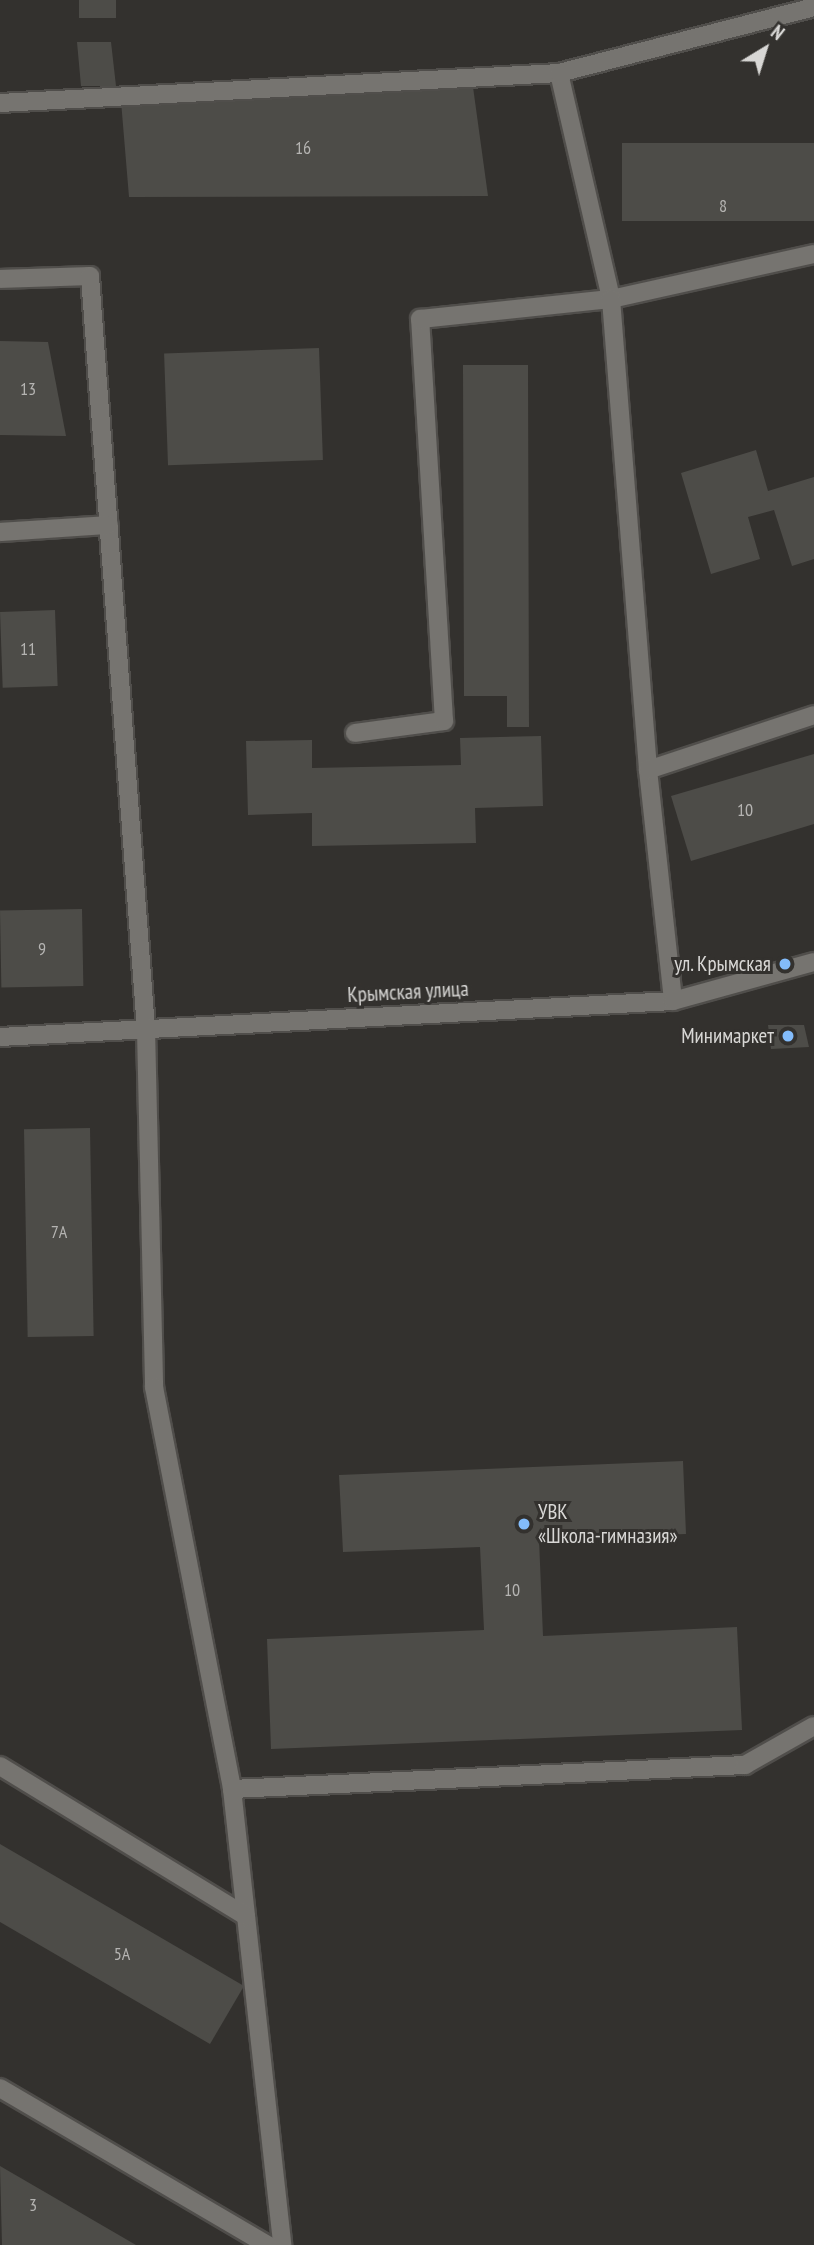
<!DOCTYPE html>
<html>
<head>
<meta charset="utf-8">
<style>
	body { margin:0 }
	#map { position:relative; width:814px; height:2245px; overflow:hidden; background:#33312e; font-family:"PT Sans Narrow",sans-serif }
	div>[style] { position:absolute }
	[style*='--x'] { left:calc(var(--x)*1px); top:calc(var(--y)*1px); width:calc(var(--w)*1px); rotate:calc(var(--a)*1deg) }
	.building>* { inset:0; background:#4d4c48; transform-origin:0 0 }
	.roads { filter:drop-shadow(2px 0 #504e4b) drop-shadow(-2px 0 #504e4b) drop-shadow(0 2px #504e4b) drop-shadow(0 -2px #504e4b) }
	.minor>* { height:18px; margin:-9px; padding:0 9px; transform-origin:9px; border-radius:9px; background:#767470 }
	.dots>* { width:19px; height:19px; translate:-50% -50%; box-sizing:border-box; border:4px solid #33312e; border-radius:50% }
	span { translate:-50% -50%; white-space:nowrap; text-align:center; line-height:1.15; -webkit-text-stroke:6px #33312e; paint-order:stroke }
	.number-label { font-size:18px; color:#b5b4b2 }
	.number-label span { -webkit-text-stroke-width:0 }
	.poi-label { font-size:21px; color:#d8d7d5 }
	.right { translate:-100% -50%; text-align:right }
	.left { translate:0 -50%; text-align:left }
	.street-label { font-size:21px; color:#d8d7d5 }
	.north { position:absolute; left:730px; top:14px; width:70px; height:70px; -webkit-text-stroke:5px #33312e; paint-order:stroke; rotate:38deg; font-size:19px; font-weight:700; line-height:28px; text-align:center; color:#d8d7d5 }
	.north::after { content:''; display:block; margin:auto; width:24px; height:32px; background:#d8d7d5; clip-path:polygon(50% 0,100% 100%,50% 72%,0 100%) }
</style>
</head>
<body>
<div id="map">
	<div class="building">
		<i style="left:79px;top:0;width:37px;height:18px"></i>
		<i style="clip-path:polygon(77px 42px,111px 42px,116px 86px,81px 86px)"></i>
		<i style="clip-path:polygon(473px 87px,488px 196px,129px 197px,121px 101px)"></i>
		<i style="left:814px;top:143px;width:78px;height:192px;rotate:90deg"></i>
		<i style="clip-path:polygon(0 341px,48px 342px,66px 436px,0 435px)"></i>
		<i style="left:319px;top:348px;width:112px;height:155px;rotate:88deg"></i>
		<i style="clip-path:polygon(463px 365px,528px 365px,529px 727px,507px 727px,507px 696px,464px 696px)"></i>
		<i style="clip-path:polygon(756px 450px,768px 491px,814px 477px,814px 559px,792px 566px,774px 510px,748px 517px,760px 559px,711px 574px,681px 473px)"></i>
		<i style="left:55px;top:610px;width:76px;height:55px;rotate:88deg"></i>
		<i style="clip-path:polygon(541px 736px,543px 806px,475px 808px,476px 843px,312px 846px,312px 813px,248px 815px,246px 741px,312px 740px,312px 768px,461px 765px,460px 738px)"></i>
		<i style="clip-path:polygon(814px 754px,814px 824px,691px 861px,671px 796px)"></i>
		<i style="left:82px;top:909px;width:77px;height:82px;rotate:89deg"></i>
		<i style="clip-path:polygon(768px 1025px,804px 1025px,809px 1047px,771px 1049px)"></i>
		<i style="left:90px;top:1128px;width:208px;height:66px;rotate:89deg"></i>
		<i style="clip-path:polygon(683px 1461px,686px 1534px,539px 1539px,543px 1636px,737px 1627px,742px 1730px,271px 1749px,267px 1639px,484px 1630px,480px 1547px,343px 1552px,339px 1475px)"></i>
		<i style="clip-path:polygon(0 1844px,244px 1986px,210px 2044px,0 1922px)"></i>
		<i style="clip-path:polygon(0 2166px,136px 2245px,2px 2245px)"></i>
	</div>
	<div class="roads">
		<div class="minor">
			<i style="--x:559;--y:73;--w:232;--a:77"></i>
			<i style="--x:611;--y:299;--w:208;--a:-12.5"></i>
			<i style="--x:0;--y:103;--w:560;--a:-3.07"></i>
			<i style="--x:559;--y:73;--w:263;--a:-14.5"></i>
			<i style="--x:0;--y:279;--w:90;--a:-1.9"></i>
			<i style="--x:90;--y:276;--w:755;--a:85.75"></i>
			<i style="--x:146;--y:1029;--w:358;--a:88.7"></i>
			<i style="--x:154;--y:1387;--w:409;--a:79"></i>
			<i style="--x:232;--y:1789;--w:459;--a:83.7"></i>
			<i style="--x:0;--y:532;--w:109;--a:-3.7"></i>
			<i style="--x:355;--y:733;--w:90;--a:-7.7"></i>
			<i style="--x:444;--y:721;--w:403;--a:-93.4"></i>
			<i style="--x:420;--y:319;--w:192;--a:-6"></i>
			<i style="--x:611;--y:299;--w:472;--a:85.5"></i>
			<i style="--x:648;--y:770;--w:232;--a:83.8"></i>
			<i style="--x:648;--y:770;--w:175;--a:-18.3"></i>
			<i style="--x:0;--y:1037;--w:674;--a:-3.06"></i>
			<i style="--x:673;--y:1001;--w:146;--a:-15.5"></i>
			<i style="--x:0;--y:1766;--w:288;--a:31.4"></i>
			<i style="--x:232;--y:1789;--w:514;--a:-2.68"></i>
			<i style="--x:745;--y:1765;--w:79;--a:-29.5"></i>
			<i style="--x:0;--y:2088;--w:311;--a:30.4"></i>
		</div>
	</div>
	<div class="dots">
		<i style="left:785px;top:964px;background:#83bcfb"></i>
		<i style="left:788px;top:1036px;background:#83bcfb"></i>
		<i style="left:524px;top:1524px;background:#83bcfb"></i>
	</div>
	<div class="number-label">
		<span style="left:303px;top:148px">16</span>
		<span style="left:723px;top:206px">8</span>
		<span style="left:28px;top:389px">13</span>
		<span style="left:28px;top:649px">11</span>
		<span style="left:745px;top:810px">10</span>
		<span style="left:42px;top:949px">9</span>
		<span style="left:59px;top:1232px">7А</span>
		<span style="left:512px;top:1590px">10</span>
		<span style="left:122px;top:1954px">5А</span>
		<span style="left:33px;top:2205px">3</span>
	</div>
	<div class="poi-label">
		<span class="right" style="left:771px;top:964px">ул. Крымская</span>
		<span class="right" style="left:774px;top:1036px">Минимаркет</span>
		<span class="left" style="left:538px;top:1524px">УВК<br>«Школа-гимназия»</span>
	</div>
	<div class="street-label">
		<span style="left:408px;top:992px;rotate:-3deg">Крымская улица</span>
	</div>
	<div class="north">N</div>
</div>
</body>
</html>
